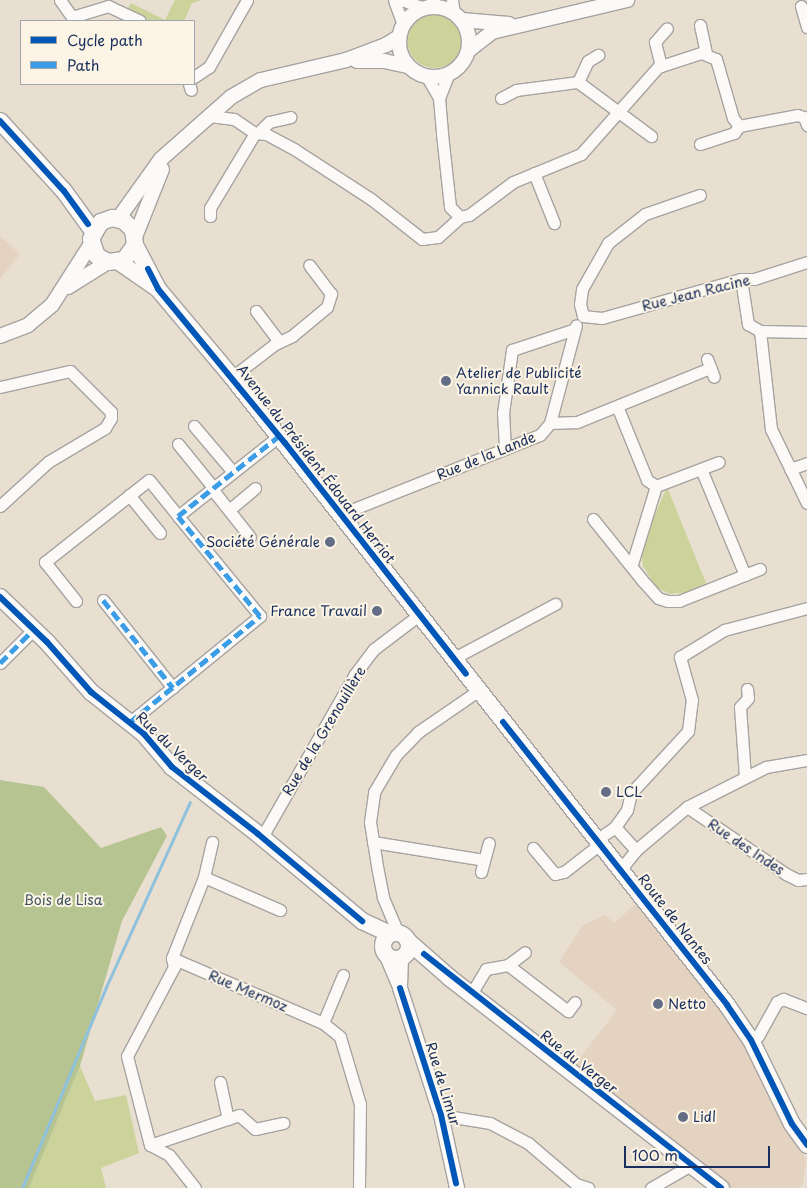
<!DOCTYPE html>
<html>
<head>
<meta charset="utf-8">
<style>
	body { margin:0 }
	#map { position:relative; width:807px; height:1188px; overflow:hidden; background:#e8dfd0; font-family:"Playpen Sans",sans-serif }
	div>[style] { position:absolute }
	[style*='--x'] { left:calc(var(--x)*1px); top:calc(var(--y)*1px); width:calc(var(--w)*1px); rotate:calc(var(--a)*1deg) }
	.built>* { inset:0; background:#e4d3c1 }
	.green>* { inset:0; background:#cbd39a }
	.round { border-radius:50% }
	.forest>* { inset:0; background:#b6c492 }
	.stream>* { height:3px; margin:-1.5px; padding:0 1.5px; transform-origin:1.5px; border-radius:1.5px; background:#8ec1dc }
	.roads { filter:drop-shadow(1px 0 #a6a3a0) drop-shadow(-1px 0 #a6a3a0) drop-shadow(0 1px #a6a3a0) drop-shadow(0 -1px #a6a3a0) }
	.minor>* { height:11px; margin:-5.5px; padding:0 5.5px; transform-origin:5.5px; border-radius:5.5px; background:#fcfaf8 }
	.tertiary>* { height:14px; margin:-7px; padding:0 7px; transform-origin:7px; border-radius:7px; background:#fcfaf8 }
	.tertiary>.ring { margin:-7px; padding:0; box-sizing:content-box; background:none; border:14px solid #fcfaf8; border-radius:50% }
	.secondary>* { height:16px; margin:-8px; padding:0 8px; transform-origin:8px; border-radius:8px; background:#fcfaf8 }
	.secondary>.ring { margin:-8px; padding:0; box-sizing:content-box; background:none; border:16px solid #fcfaf8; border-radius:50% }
	.quiet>* { height:5px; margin-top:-2.5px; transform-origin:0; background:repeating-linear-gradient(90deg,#3b9de6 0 10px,transparent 0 15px) }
	.cycleway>* { height:6px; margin:-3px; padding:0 3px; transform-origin:3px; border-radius:3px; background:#0057b8 }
	.dots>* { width:14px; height:14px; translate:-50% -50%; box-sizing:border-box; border:2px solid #fcf5e5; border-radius:50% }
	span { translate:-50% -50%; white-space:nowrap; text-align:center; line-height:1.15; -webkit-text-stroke:4px #fcf5e5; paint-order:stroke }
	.street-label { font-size:14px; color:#1b2f5e }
	.poi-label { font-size:14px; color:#1b2f5e }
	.left { translate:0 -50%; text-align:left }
	.right { translate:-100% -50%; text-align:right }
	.park-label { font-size:14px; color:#415662 }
	.legend { position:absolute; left:20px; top:20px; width:175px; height:65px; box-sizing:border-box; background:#fcf5e5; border:1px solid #a2a6af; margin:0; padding:6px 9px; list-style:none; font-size:15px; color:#1b2f5e }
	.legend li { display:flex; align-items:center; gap:10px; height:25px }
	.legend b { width:25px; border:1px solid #a2a6af }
	.scale { position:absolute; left:624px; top:1146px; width:146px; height:22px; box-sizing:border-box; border:2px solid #1b2f5e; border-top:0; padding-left:6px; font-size:15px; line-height:18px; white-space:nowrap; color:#1b2f5e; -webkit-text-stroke:4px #fcf5e5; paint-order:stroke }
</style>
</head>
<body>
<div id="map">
	<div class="built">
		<i style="clip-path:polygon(0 236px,20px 254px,0 279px)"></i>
		<i style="clip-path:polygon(635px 904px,712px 996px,737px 1032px,806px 1160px,803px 1184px,798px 1188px,731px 1188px,575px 1064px,617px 1010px,559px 962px,582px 926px,604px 915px,615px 923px)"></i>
	</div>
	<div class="green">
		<i style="clip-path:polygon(175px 0,201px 0,192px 3px,184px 21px,150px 21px,127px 10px,131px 3px,165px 20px)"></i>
		<i class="round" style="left:407px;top:12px;width:56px;height:56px"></i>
		<i style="clip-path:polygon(667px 487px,706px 583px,691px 592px,670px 594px,656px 587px,643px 566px,641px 552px,647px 533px)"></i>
		<i style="clip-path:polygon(80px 1066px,95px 1101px,126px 1095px,139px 1153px,101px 1168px,106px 1188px,29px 1188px)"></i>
	</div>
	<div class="forest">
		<i style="clip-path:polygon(0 780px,44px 787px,101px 848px,161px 827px,167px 836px,122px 921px,80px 1066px,29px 1188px,0 1188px)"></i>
	</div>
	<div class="stream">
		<i style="--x:22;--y:1188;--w:218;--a:-67.3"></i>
		<i style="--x:106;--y:987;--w:203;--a:-65.6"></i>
	</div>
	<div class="roads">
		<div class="minor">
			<i style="--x:60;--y:0;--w:21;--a:55"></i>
			<i style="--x:72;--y:17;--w:38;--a:-17"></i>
			<i style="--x:108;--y:6;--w:35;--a:25"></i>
			<i style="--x:394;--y:0;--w:27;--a:70"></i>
			<i style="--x:402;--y:0;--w:23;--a:20"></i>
			<i style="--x:452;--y:0;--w:13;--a:81"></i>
			<i style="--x:801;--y:6;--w:22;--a:74"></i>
			<i style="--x:427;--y:7;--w:10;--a:-45"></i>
			<i style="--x:700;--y:25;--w:29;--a:78"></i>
			<i style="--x:661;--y:66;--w:25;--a:-104"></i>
			<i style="--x:655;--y:42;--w:18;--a:-49"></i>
			<i style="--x:448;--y:75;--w:25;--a:111"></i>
			<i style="--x:439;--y:98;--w:36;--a:85"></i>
			<i style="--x:442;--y:134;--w:73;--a:83.7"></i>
			<i style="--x:450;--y:207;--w:14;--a:45"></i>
			<i style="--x:460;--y:217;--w:9;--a:-13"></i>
			<i style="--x:469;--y:215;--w:55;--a:-36.9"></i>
			<i style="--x:513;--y:182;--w:74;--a:-22.4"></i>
			<i style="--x:581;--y:154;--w:116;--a:-48.5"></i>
			<i style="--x:658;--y:67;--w:45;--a:-18"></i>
			<i style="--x:701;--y:53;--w:16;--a:22"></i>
			<i style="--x:716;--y:59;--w:61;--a:73.9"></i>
			<i style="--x:733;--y:118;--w:10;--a:53"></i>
			<i style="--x:739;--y:126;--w:59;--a:-10.7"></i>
			<i style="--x:797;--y:115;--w:7;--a:16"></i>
			<i style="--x:804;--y:117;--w:9;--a:69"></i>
			<i style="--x:194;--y:77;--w:18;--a:-34"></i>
			<i style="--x:209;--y:67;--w:77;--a:-60.4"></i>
			<i style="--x:427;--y:77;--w:24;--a:60"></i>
			<i style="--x:578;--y:82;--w:23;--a:-65"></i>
			<i style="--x:588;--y:61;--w:12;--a:-31"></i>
			<i style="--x:189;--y:84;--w:6;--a:72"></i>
			<i style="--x:501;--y:98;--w:17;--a:-28"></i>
			<i style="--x:516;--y:90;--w:63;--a:-7.4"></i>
			<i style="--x:578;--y:82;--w:91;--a:36.5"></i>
			<i style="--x:209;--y:116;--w:25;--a:7"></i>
			<i style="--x:234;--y:119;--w:25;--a:34"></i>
			<i style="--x:255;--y:133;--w:87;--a:121"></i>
			<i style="--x:210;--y:208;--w:8;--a:90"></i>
			<i style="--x:260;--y:131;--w:13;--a:-45"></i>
			<i style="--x:269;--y:122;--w:22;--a:-13"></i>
			<i style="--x:255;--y:133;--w:11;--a:5"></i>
			<i style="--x:266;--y:134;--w:32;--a:28"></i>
			<i style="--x:294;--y:149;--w:92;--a:33"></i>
			<i style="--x:371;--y:199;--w:65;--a:38.1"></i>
			<i style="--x:422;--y:239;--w:16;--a:-7"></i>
			<i style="--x:438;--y:237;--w:30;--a:-42"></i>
			<i style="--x:700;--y:144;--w:36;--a:-18"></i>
			<i style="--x:734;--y:133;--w:9;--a:-54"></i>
			<i style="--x:534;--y:173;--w:54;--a:68.2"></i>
			<i style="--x:741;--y:279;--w:46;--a:81.2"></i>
			<i style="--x:748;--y:324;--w:14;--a:30"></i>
			<i style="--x:760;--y:331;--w:99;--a:83.6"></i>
			<i style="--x:771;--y:429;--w:82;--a:64.1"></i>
			<i style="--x:256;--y:311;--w:39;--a:53"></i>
			<i style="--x:583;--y:316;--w:19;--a:6"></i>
			<i style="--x:602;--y:318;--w:144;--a:-15.7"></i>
			<i style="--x:741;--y:279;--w:13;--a:0"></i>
			<i style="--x:754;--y:279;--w:56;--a:-17.8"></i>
			<i style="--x:583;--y:316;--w:12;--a:-104"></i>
			<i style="--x:580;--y:304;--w:15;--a:-82"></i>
			<i style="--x:582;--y:289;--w:53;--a:-60.5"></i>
			<i style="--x:608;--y:243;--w:47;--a:-38.1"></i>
			<i style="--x:645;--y:214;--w:58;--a:-19.1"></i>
			<i style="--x:760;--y:331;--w:47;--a:1.2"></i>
			<i style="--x:707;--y:359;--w:19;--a:69"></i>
			<i style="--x:232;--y:377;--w:54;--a:-37.5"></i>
			<i style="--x:275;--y:344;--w:19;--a:-25"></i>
			<i style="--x:292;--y:336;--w:45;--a:-39.6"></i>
			<i style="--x:327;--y:307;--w:14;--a:-73"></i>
			<i style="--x:331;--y:294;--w:36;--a:-127"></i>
			<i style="--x:0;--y:387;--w:72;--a:-12.9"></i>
			<i style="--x:70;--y:371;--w:58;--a:45"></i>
			<i style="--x:111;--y:412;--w:6;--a:90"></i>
			<i style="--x:111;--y:418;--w:12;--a:121"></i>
			<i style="--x:105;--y:428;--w:66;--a:149.2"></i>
			<i style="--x:48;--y:462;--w:65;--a:137.5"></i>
			<i style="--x:617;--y:406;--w:80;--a:67.9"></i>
			<i style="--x:647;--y:480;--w:11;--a:34"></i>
			<i style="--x:550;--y:423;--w:101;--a:-75.1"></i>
			<i style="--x:194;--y:426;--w:60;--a:49.7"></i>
			<i style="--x:178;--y:444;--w:55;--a:50.9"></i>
			<i style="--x:505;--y:449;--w:36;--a:-93"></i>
			<i style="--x:503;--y:413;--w:64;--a:-81.9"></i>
			<i style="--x:512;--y:350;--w:63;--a:-18.4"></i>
			<i style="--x:701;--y:469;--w:115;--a:67.5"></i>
			<i style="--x:790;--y:469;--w:18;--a:-19"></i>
			<i style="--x:656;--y:486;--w:67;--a:-20.9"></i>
			<i style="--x:212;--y:489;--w:61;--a:51.6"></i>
			<i style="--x:129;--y:495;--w:49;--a:50.8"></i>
			<i style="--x:229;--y:510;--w:34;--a:-40"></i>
			<i style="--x:341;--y:514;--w:214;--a:-21.7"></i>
			<i style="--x:540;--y:435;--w:16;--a:-50"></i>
			<i style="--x:550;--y:423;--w:27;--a:-2"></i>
			<i style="--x:577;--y:422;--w:144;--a:-22.1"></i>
			<i style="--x:593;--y:519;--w:78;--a:51.2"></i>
			<i style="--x:642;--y:580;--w:24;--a:48"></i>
			<i style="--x:658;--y:598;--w:10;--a:17"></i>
			<i style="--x:668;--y:601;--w:11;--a:0"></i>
			<i style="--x:679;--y:601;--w:87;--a:-21.6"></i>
			<i style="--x:632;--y:564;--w:82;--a:-72.9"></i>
			<i style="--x:103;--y:600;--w:112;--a:51.5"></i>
			<i style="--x:76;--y:601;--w:50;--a:-128.5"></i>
			<i style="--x:45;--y:562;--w:132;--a:-38.3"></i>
			<i style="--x:149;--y:480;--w:46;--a:51.1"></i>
			<i style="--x:454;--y:658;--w:115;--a:-28.1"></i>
			<i style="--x:0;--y:663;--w:41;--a:-45"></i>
			<i style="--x:130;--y:722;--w:168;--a:-39.2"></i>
			<i style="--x:260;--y:616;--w:129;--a:-129.4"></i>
			<i style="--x:178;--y:516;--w:129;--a:-38.4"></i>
			<i style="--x:745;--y:777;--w:70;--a:-94.1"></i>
			<i style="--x:740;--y:707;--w:12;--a:-48"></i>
			<i style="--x:748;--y:698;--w:9;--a:-96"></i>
			<i style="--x:687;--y:807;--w:120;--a:34.1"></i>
			<i style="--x:786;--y:874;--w:13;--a:27"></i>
			<i style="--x:798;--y:880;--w:9;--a:-6"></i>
			<i style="--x:615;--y:827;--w:31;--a:48"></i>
			<i style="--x:262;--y:837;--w:188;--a:-60.3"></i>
			<i style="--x:355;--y:674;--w:31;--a:-53"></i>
			<i style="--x:374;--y:649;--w:56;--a:-37.1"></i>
			<i style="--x:596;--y:840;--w:23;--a:-34"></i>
			<i style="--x:615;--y:827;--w:21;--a:-55"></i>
			<i style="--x:627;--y:810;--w:17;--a:-77"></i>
			<i style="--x:631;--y:793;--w:84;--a:-47.4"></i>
			<i style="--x:688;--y:731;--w:31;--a:-83"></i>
			<i style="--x:692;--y:700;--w:45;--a:-105.6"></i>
			<i style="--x:680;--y:657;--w:52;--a:-31.5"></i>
			<i style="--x:724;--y:630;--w:86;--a:-14.8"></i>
			<i style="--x:373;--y:842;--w:112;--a:9.2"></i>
			<i style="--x:533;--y:848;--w:34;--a:50"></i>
			<i style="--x:555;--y:874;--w:9;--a:-13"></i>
			<i style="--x:564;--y:872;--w:46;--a:-37.9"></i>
			<i style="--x:620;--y:870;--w:26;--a:-51"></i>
			<i style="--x:636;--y:850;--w:67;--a:-40.1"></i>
			<i style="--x:687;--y:807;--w:89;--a:-26.9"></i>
			<i style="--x:766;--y:767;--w:42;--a:-9.7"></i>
			<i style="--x:481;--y:872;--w:30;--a:-75"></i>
			<i style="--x:204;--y:877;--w:83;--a:23.5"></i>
			<i style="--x:398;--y:933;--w:39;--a:-113"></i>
			<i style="--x:383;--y:897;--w:25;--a:-101"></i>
			<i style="--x:378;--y:872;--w:51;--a:-99.1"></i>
			<i style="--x:370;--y:822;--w:30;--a:-82"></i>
			<i style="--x:374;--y:792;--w:43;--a:-59.3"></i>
			<i style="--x:396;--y:755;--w:32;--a:-46"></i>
			<i style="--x:418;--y:732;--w:74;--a:-34.5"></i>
			<i style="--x:172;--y:958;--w:164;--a:23.3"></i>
			<i style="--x:323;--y:1023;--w:52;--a:-67.4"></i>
			<i style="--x:508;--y:965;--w:76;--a:37.5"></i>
			<i style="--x:568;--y:1011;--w:11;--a:-52"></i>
			<i style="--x:471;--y:994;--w:29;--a:-59"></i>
			<i style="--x:486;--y:969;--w:22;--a:-10"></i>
			<i style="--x:508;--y:965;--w:21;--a:-37"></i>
			<i style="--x:323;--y:1023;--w:22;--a:39"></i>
			<i style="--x:340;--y:1037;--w:70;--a:73.4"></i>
			<i style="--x:360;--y:1104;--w:84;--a:90.7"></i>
			<i style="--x:751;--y:1040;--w:8;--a:-30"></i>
			<i style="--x:758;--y:1036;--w:39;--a:-61"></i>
			<i style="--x:777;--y:1002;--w:7;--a:-27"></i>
			<i style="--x:783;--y:999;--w:26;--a:21"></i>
			<i style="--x:220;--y:1082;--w:38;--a:78"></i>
			<i style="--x:441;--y:1115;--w:50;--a:9.3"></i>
			<i style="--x:490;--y:1123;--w:43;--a:27.8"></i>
			<i style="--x:528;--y:1143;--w:63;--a:40.5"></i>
			<i style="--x:576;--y:1184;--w:13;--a:18"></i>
			<i style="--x:150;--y:1145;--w:94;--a:-18.6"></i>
			<i style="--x:239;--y:1115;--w:21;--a:41"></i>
			<i style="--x:255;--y:1129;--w:29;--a:-12"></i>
			<i style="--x:195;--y:1188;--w:42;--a:-128.2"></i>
			<i style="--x:169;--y:1155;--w:21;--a:-152"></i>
			<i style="--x:150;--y:1145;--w:92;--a:-104.5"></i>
			<i style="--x:127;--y:1056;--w:101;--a:-62.2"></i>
			<i style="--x:174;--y:967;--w:9;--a:-103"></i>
			<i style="--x:172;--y:958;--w:87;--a:-68.4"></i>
			<i style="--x:204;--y:877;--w:36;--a:-77"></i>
			<i style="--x:651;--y:1188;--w:46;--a:-29.9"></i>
		</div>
		<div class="tertiary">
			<i class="ring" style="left:399px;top:7px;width:56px;height:56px"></i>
			<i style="--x:462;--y:20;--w:47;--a:4.9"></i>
			<i style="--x:469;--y:50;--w:29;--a:-38"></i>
			<i style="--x:492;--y:32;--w:139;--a:-13.3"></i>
			<i style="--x:357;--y:61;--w:27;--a:0"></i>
			<i style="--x:384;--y:61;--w:25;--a:12"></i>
			<i style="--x:118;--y:219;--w:74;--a:-54.4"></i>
			<i style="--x:161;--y:159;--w:94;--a:-41.5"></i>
			<i style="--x:231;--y:97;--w:34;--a:-30"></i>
			<i style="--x:261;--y:80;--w:87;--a:-13.2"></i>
			<i style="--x:346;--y:60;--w:43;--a:-20.6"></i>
			<i style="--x:386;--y:45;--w:15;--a:-32"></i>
			<i style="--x:135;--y:237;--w:73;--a:-68.3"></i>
			<i style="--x:68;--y:287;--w:47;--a:-32"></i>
			<i style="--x:0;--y:336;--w:30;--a:-21"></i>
			<i style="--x:28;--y:325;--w:31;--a:-40"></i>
			<i style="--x:52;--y:305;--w:72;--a:-57.4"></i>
			<i style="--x:386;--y:954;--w:34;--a:67"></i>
			<i style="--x:401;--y:958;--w:30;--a:92"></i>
			<i style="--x:400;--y:988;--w:133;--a:72.1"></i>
			<i style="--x:441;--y:1115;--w:75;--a:77.6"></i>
		</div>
		<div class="secondary">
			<i style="--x:0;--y:121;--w:95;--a:47.6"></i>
			<i style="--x:64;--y:191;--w:49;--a:54.1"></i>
			<i style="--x:135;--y:245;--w:19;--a:126"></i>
			<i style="--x:124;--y:260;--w:16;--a:173"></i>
			<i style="--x:108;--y:262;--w:13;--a:-151"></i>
			<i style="--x:97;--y:256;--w:18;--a:-109"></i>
			<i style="--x:91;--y:239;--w:20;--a:-60"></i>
			<i style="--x:101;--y:222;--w:12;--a:-20"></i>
			<i style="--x:112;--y:218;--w:12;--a:14"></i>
			<i style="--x:124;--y:221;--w:13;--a:45"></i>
			<i style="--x:133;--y:230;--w:15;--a:82"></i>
			<i style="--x:135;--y:245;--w:50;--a:62.4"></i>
			<i style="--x:119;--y:262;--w:47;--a:34.7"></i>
			<i style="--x:158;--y:289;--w:115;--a:49.9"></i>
			<i style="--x:232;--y:377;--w:800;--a:51.75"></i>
			<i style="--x:727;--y:1005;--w:42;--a:55.6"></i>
			<i style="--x:751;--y:1040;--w:93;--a:64"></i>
			<i style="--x:792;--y:1124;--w:26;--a:54"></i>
			<i style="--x:0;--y:597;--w:65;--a:43.8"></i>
			<i style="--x:47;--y:642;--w:67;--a:48.7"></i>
			<i style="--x:91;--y:692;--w:68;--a:38.4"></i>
			<i style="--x:144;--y:734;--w:43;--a:49.7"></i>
			<i style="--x:172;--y:767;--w:109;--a:37.9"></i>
			<i style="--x:258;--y:834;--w:136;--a:39.9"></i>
			<i style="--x:362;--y:921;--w:31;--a:25"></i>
			<i class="ring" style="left:383px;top:933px;width:10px;height:10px"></i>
			<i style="--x:409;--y:942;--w:55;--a:41.3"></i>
			<i style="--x:450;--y:978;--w:343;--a:37.8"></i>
		</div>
	</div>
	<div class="quiet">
		<i style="--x:103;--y:600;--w:112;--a:51.5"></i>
		<i style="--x:0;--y:663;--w:41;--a:-45"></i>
		<i style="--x:130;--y:722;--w:168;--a:-39.2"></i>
		<i style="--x:260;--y:616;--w:129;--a:-129.4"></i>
		<i style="--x:178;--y:516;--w:129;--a:-38.4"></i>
	</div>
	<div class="cycleway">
		<i style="--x:0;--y:121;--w:95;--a:47.6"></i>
		<i style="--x:64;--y:191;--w:41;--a:54"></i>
		<i style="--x:148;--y:269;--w:22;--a:63"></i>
		<i style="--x:158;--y:289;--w:200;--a:50.5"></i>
		<i style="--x:285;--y:443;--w:293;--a:51.9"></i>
		<i style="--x:0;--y:597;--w:65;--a:43.8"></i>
		<i style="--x:47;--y:642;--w:67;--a:48.7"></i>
		<i style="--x:91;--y:692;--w:68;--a:38.4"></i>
		<i style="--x:144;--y:734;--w:43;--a:49.7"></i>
		<i style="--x:172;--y:767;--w:109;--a:37.9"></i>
		<i style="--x:258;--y:834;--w:136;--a:39.9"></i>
		<i style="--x:503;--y:722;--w:361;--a:51.6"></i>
		<i style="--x:727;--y:1005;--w:42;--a:55.6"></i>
		<i style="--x:751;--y:1040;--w:93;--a:64"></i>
		<i style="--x:792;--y:1124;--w:26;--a:54"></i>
		<i style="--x:424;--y:954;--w:378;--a:38.2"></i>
		<i style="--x:400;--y:988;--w:133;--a:72.1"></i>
		<i style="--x:441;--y:1115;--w:70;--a:77.6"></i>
	</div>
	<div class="dots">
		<i style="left:446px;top:381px;background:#636d86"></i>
		<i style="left:330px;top:542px;background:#636d86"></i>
		<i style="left:377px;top:611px;background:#636d86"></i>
		<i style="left:606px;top:792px;background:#636d86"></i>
		<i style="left:658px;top:1004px;background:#636d86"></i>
		<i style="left:683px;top:1117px;background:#636d86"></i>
	</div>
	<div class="street-label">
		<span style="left:696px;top:293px;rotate:-14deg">Rue Jean Racine</span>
		<span style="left:486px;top:456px;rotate:-22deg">Rue de la Lande</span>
		<span style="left:316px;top:464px;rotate:52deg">Avenue du Président Édouard Herriot</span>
		<span style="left:324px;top:731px;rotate:-59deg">Rue de la Grenouillère</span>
		<span style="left:172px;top:747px;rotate:44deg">Rue du Verger</span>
		<span style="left:746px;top:847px;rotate:34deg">Rue des Indes</span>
		<span style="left:675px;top:919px;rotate:52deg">Route de Nantes</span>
		<span style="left:248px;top:991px;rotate:23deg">Rue Mermoz</span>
		<span style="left:579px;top:1062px;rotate:38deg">Rue du Verger</span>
		<span style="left:443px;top:1084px;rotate:73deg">Rue de Limur</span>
	</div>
	<div class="poi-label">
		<span class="left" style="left:456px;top:381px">Atelier de Publicité<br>Yannick Rault</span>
		<span class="right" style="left:320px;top:542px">Société Générale</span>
		<span class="right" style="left:367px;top:611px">France Travail</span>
		<span class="left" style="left:616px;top:792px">LCL</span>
		<span class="left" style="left:668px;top:1004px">Netto</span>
		<span class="left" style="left:693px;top:1117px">Lidl</span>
	</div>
	<div class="park-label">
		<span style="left:63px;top:900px">Bois de Lisa</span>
	</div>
	<ul class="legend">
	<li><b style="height:6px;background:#0057b8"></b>Cycle path</li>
	<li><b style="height:6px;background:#3b9de6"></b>Path</li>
	</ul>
	<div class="scale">100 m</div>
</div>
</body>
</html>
